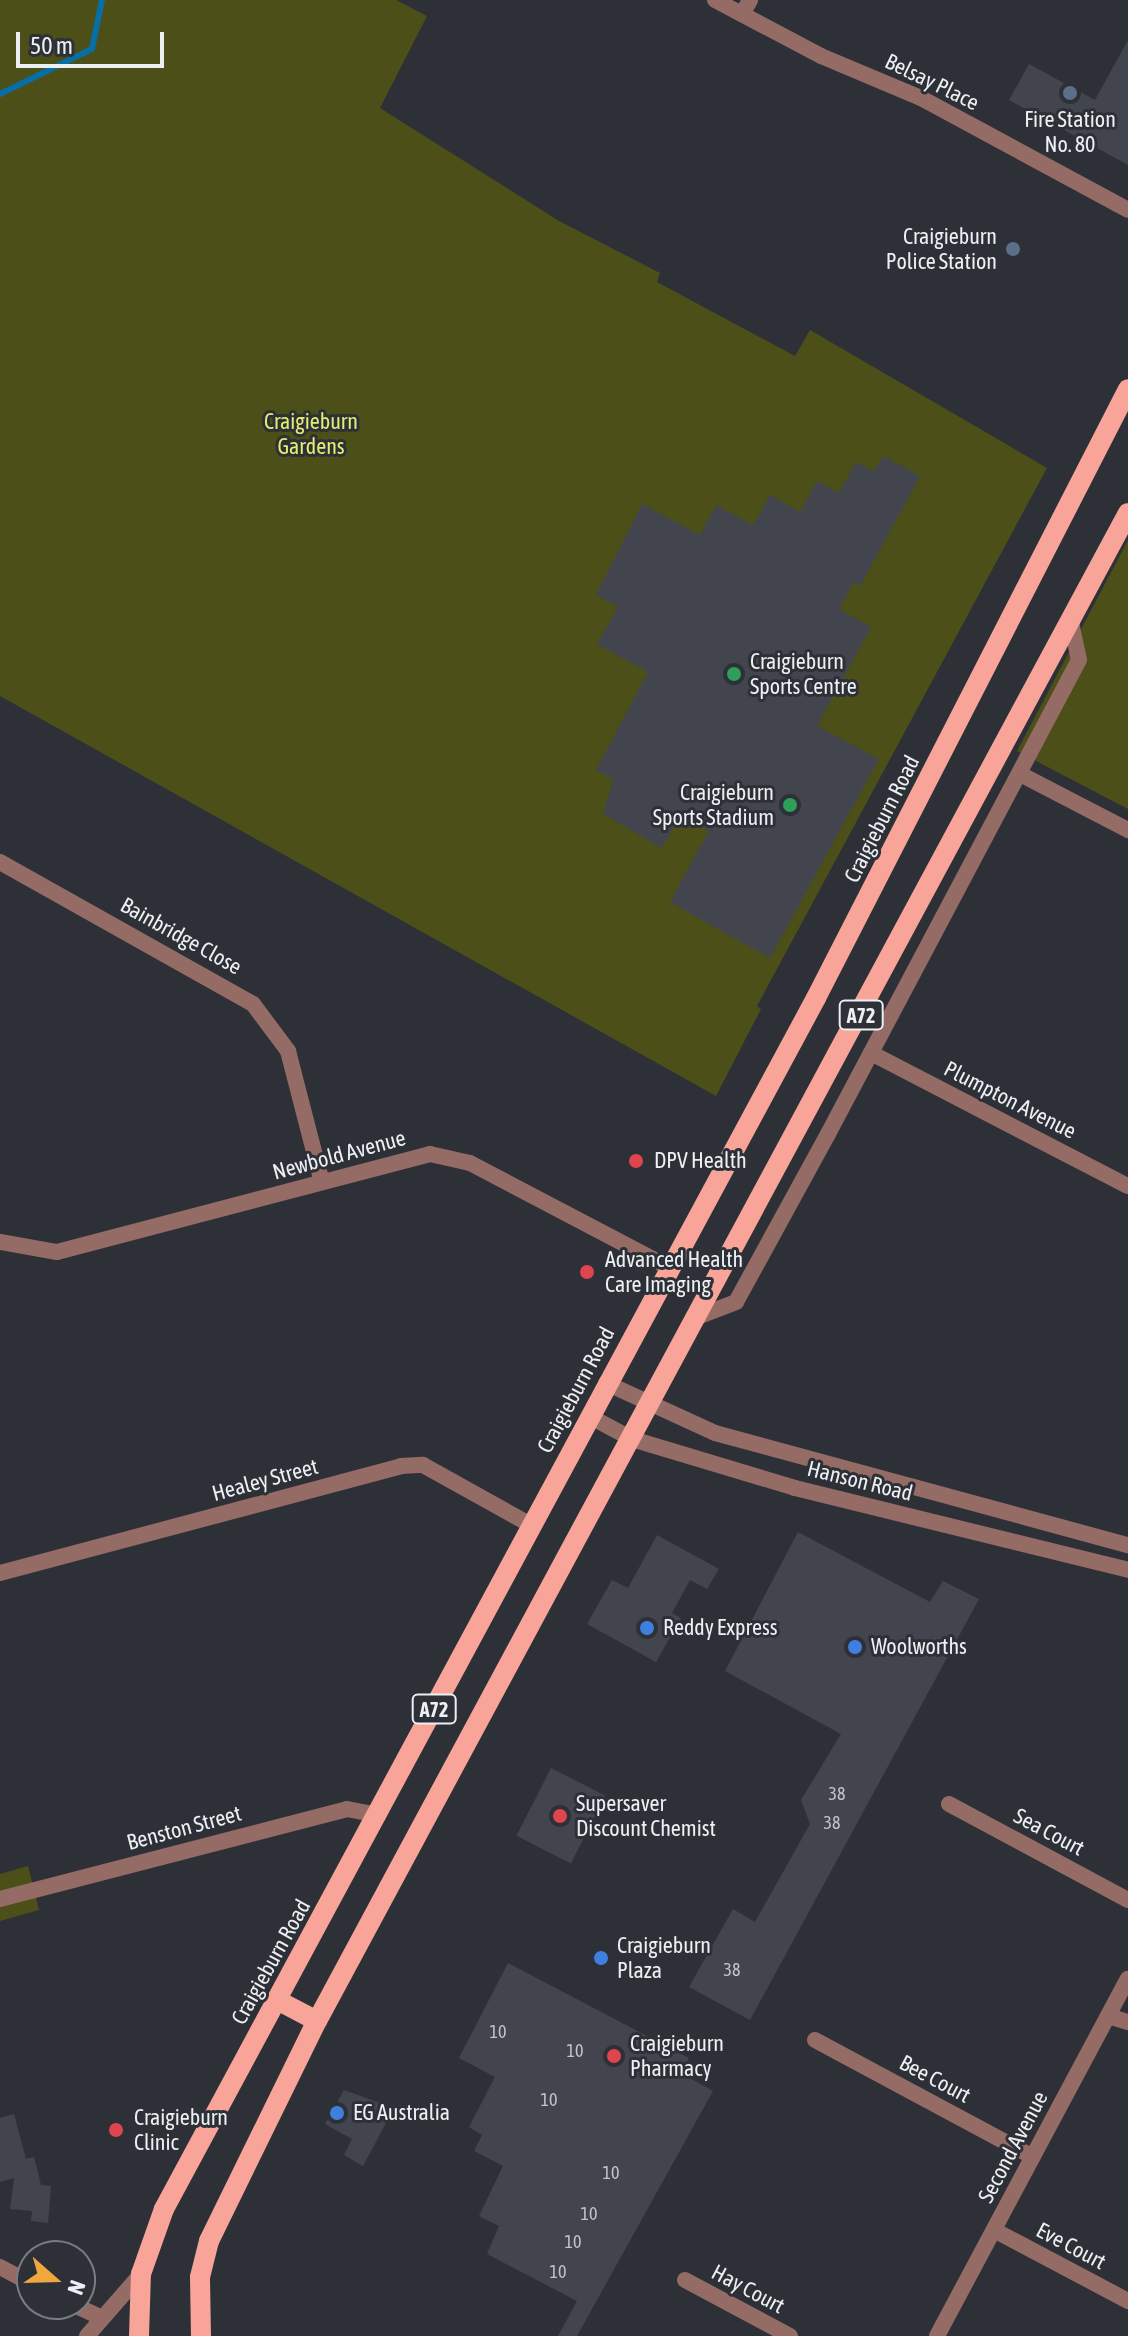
<!DOCTYPE html>
<html>
<head>
<meta charset="utf-8">
<style>
	body { margin:0 }
	#map { position:relative; width:1128px; height:2336px; overflow:hidden; background:#2d3137; font-family:"Asap Condensed",sans-serif }
	div>[style] { position:absolute }
	[style*='--x'] { left:calc(var(--x)*1px); top:calc(var(--y)*1px); width:calc(var(--w)*1px); rotate:calc(var(--a)*1deg) }
	.green>* { inset:0; background:#4c4f18 }
	.stream>* { height:6px; margin:-3px; padding:0 3px; transform-origin:3px; border-radius:3px; background:#086ea6 }
	.building>* { inset:0; background:#42454d; transform-origin:0 0 }
	.minor>* { height:16px; margin:-8px; padding:0 8px; transform-origin:8px; border-radius:8px; background:#956b65 }
	.tertiary>* { height:16px; margin:-8px; padding:0 8px; transform-origin:8px; border-radius:8px; background:#956b65 }
	.primary>* { height:20px; margin:-10px; padding:0 10px; transform-origin:10px; border-radius:10px; background:#f8a498 }
	.dots>* { width:22px; height:22px; translate:-50% -50%; box-sizing:border-box; border:4px solid #2d3137; border-radius:50% }
	span { translate:-50% -50%; white-space:nowrap; text-align:center; line-height:1.15; -webkit-text-stroke:6px #2d3137; paint-order:stroke }
	.number-label { font-size:18px; color:#c2c4ca }
	.number-label span { -webkit-text-stroke-width:0 }
	.shield-label span { padding:2px 6px; background:#2d3137; border:2px solid; border-radius:6px; -webkit-text-stroke-width:0 }
	.shield-label { font-size:20px; color:#eceff3; font-weight:700 }
	.street-label { font-size:22px; color:#eceff3 }
	.poi-label { font-size:22px; color:#eceff3 }
	.right { translate:-100% -50%; text-align:right }
	.left { translate:0 -50%; text-align:left }
	.park-label { font-size:22px; color:#e4ed6e }
	.north { position:absolute; left:16px; top:2240px; width:80px; height:80px; box-sizing:border-box; background:#2d3137; border:2px solid #797d82; border-radius:50%; rotate:110deg; font-size:22px; font-weight:700; line-height:32px; text-align:center; color:#eceff3 }
	.north::after { content:''; display:block; margin:auto; width:28px; height:36px; background:#efa73e; clip-path:polygon(50% 0,100% 100%,50% 72%,0 100%) }
	.scale { position:absolute; left:16px; top:32px; width:148px; height:36px; box-sizing:border-box; border:4px solid #eceff3; border-top:0; padding-left:10px; font-size:24px; line-height:28px; white-space:nowrap; color:#eceff3; -webkit-text-stroke:6px #2d3137; paint-order:stroke }
</style>
</head>
<body>
<div id="map">
	<div class="green">
		<i style="clip-path:polygon(0 0,396px 0,427px 16px,380px 108px,559px 221px,660px 273px,657px 282px,795px 356px,810px 330px,1047px 468px,757px 1006px,761px 1009px,716px 1096px,0 696px)"></i>
		<i style="clip-path:polygon(1128px 540px,1128px 809px,1017px 751px)"></i>
		<i style="clip-path:polygon(28px 1866px,39px 1910px,0 1921px,0 1874px)"></i>
	</div>
	<div class="stream">
		<i style="--x:0;--y:94;--w:102;--a:-26.1"></i>
		<i style="--x:92;--y:49;--w:50;--a:-78.5"></i>
	</div>
	<div class="building">
		<i style="clip-path:polygon(1128px 40px,1128px 165px,1009px 100px,1029px 64px,1095px 100px)"></i>
		<i style="clip-path:polygon(883px 456px,920px 476px,860px 586px,853px 583px,839px 609px,871px 627px,817px 726px,879px 759px,770px 958px,670px 902px,709px 831px,680px 816px,662px 848px,603px 814px,613px 779px,596px 770px,648px 672px,597px 644px,618px 607px,596px 595px,642px 504px,700px 535px,716px 505px,753px 525px,770px 495px,800px 512px,817px 481px,839px 493px,856px 462px,874px 471px)"></i>
		<i style="clip-path:polygon(798px 1532px,930px 1602px,943px 1581px,979px 1599px,750px 2020px,689px 1987px,733px 1909px,755px 1922px,810px 1824px,801px 1800px,841px 1734px,725px 1671px)"></i>
		<i style="clip-path:polygon(657px 1535px,719px 1569px,707px 1589px,690px 1580px,672px 1613px,681px 1618px,656px 1662px,587px 1624px,612px 1580px,628px 1588px)"></i>
		<i style="left:551px;top:1768px;width:61px;height:76px;rotate:27deg"></i>
		<i style="clip-path:polygon(508px 1963px,689px 2058px,681px 2073px,713px 2091px,577px 2336px,558px 2336px,577px 2301px,487px 2254px,499px 2226px,479px 2216px,503px 2166px,474px 2151px,482px 2135px,469px 2127px,495px 2077px,459px 2058px)"></i>
		<i style="clip-path:polygon(344px 2090px,394px 2108px,363px 2166px,344px 2155px,352px 2139px,325px 2124px)"></i>
		<i style="clip-path:polygon(14px 2114px,26px 2159px,34px 2157px,41px 2185px,51px 2186px,48px 2223px,31px 2221px,32px 2211px,10px 2209px,14px 2178px,0 2182px,0 2118px)"></i>
	</div>
	<div class="minor">
		<i style="--x:715;--y:0;--w:120;--a:27.8"></i>
		<i style="--x:821;--y:56;--w:108;--a:22.8"></i>
		<i style="--x:921;--y:98;--w:235;--a:28.4"></i>
		<i style="--x:742;--y:14;--w:16;--a:-60"></i>
		<i style="--x:1020;--y:774;--w:122;--a:27.4"></i>
		<i style="--x:0;--y:862;--w:290;--a:29.3"></i>
		<i style="--x:253;--y:1004;--w:59;--a:53.3"></i>
		<i style="--x:288;--y:1051;--w:135;--a:75.5"></i>
		<i style="--x:871;--y:1053;--w:289;--a:27.4"></i>
		<i style="--x:0;--y:1242;--w:58;--a:10"></i>
		<i style="--x:57;--y:1252;--w:386;--a:-14.7"></i>
		<i style="--x:430;--y:1154;--w:41;--a:12.7"></i>
		<i style="--x:470;--y:1163;--w:226;--a:27.7"></i>
		<i style="--x:697;--y:1317;--w:42;--a:-21"></i>
		<i style="--x:736;--y:1302;--w:192;--a:-61.3"></i>
		<i style="--x:828;--y:1134;--w:536;--a:-62.1"></i>
		<i style="--x:1079;--y:660;--w:38;--a:-102"></i>
		<i style="--x:0;--y:1573;--w:415;--a:-14.9"></i>
		<i style="--x:401;--y:1466;--w:22;--a:-3"></i>
		<i style="--x:423;--y:1465;--w:124;--a:29.1"></i>
		<i style="--x:949;--y:1804;--w:203;--a:28.2"></i>
		<i style="--x:0;--y:1899;--w:358;--a:-14.5"></i>
		<i style="--x:347;--y:1809;--w:32;--a:11"></i>
		<i style="--x:1108;--y:2016;--w:21;--a:17"></i>
		<i style="--x:815;--y:2040;--w:247;--a:28.2"></i>
		<i style="--x:994;--y:2230;--w:152;--a:27.9"></i>
		<i style="--x:0;--y:2267;--w:36;--a:28"></i>
		<i style="--x:685;--y:2280;--w:119;--a:28.1"></i>
		<i style="--x:72;--y:2304;--w:31;--a:25"></i>
		<i style="--x:937;--y:2336;--w:405;--a:-61.9"></i>
	</div>
	<div class="tertiary">
		<i style="--x:606;--y:1383;--w:120;--a:24.6"></i>
		<i style="--x:715;--y:1433;--w:428;--a:15.2"></i>
		<i style="--x:589;--y:1416;--w:49;--a:28.1"></i>
		<i style="--x:632;--y:1439;--w:170;--a:16.7"></i>
		<i style="--x:795;--y:1488;--w:343;--a:13.8"></i>
		<i style="--x:87;--y:2336;--w:82;--a:-48.9"></i>
	</div>
	<div class="primary">
		<i style="--x:277;--y:2000;--w:45;--a:27.7"></i>
		<i style="--x:139;--y:2336;--w:62;--a:-88.2"></i>
		<i style="--x:141;--y:2274;--w:69;--a:-70.5"></i>
		<i style="--x:164;--y:2209;--w:1375;--a:-61.7"></i>
		<i style="--x:816;--y:998;--w:684;--a:-62.87"></i>
		<i style="--x:201;--y:2336;--w:59;--a:-91"></i>
		<i style="--x:200;--y:2277;--w:37;--a:-76"></i>
		<i style="--x:209;--y:2241;--w:245;--a:-63.9"></i>
		<i style="--x:317;--y:2021;--w:1712;--a:-61.73"></i>
	</div>
	<div class="dots">
		<i style="left:1070px;top:93px;background:#5c6f8a"></i>
		<i style="left:1013px;top:249px;background:#5c6f8a"></i>
		<i style="left:734px;top:674px;background:#2e9e5b"></i>
		<i style="left:790px;top:805px;background:#2e9e5b"></i>
		<i style="left:636px;top:1161px;background:#e0444e"></i>
		<i style="left:587px;top:1272px;background:#e0444e"></i>
		<i style="left:647px;top:1628px;background:#3f7fe0"></i>
		<i style="left:855px;top:1647px;background:#3f7fe0"></i>
		<i style="left:560px;top:1816px;background:#e0444e"></i>
		<i style="left:601px;top:1958px;background:#3f7fe0"></i>
		<i style="left:614px;top:2056px;background:#e0444e"></i>
		<i style="left:337px;top:2113px;background:#3f7fe0"></i>
		<i style="left:116px;top:2130px;background:#e0444e"></i>
	</div>
	<div class="number-label">
		<span style="left:837px;top:1794px">38</span>
		<span style="left:832px;top:1823px">38</span>
		<span style="left:732px;top:1970px">38</span>
		<span style="left:498px;top:2032px">10</span>
		<span style="left:575px;top:2051px">10</span>
		<span style="left:549px;top:2100px">10</span>
		<span style="left:611px;top:2173px">10</span>
		<span style="left:589px;top:2214px">10</span>
		<span style="left:573px;top:2242px">10</span>
		<span style="left:558px;top:2272px">10</span>
	</div>
	<div class="shield-label">
		<span style="left:861px;top:1015px">A72</span>
		<span style="left:434px;top:1709px">A72</span>
	</div>
	<div class="street-label">
		<span style="left:932px;top:82px;rotate:26deg">Belsay Place</span>
		<span style="left:882px;top:819px;rotate:-63deg">Craigieburn Road</span>
		<span style="left:181px;top:936px;rotate:29deg">Bainbridge Close</span>
		<span style="left:1010px;top:1100px;rotate:27deg">Plumpton Avenue</span>
		<span style="left:339px;top:1155px;rotate:-15deg">Newbold Avenue</span>
		<span style="left:576px;top:1390px;rotate:-62deg">Craigieburn Road</span>
		<span style="left:265px;top:1480px;rotate:-15deg">Healey Street</span>
		<span style="left:860px;top:1481px;rotate:14deg">Hanson Road</span>
		<span style="left:184px;top:1828px;rotate:-15deg">Benston Street</span>
		<span style="left:1049px;top:1832px;rotate:28deg">Sea Court</span>
		<span style="left:271px;top:1962px;rotate:-61deg">Craigieburn Road</span>
		<span style="left:935px;top:2079px;rotate:28deg">Bee Court</span>
		<span style="left:1013px;top:2147px;rotate:-62deg">Second Avenue</span>
		<span style="left:1071px;top:2246px;rotate:28deg">Eve Court</span>
		<span style="left:748px;top:2289px;rotate:28deg">Hay Court</span>
	</div>
	<div class="poi-label">
		<span style="left:1070px;top:132px">Fire Station<br>No. 80</span>
		<span class="right" style="left:997px;top:249px">Craigieburn<br>Police Station</span>
		<span class="left" style="left:750px;top:674px">Craigieburn<br>Sports Centre</span>
		<span class="right" style="left:774px;top:805px">Craigieburn<br>Sports Stadium</span>
		<span class="left" style="left:654px;top:1161px">DPV Health</span>
		<span class="left" style="left:605px;top:1272px">Advanced Health<br>Care Imaging</span>
		<span class="left" style="left:663px;top:1628px">Reddy Express</span>
		<span class="left" style="left:871px;top:1647px">Woolworths</span>
		<span class="left" style="left:576px;top:1816px">Supersaver<br>Discount Chemist</span>
		<span class="left" style="left:617px;top:1958px">Craigieburn<br>Plaza</span>
		<span class="left" style="left:630px;top:2056px">Craigieburn<br>Pharmacy</span>
		<span class="left" style="left:353px;top:2113px">EG Australia</span>
		<span class="left" style="left:134px;top:2130px">Craigieburn<br>Clinic</span>
	</div>
	<div class="park-label">
		<span style="left:311px;top:434px">Craigieburn<br>Gardens</span>
	</div>
	<div class="north">N</div>
	<div class="scale">50 m</div>
</div>
</body>
</html>
